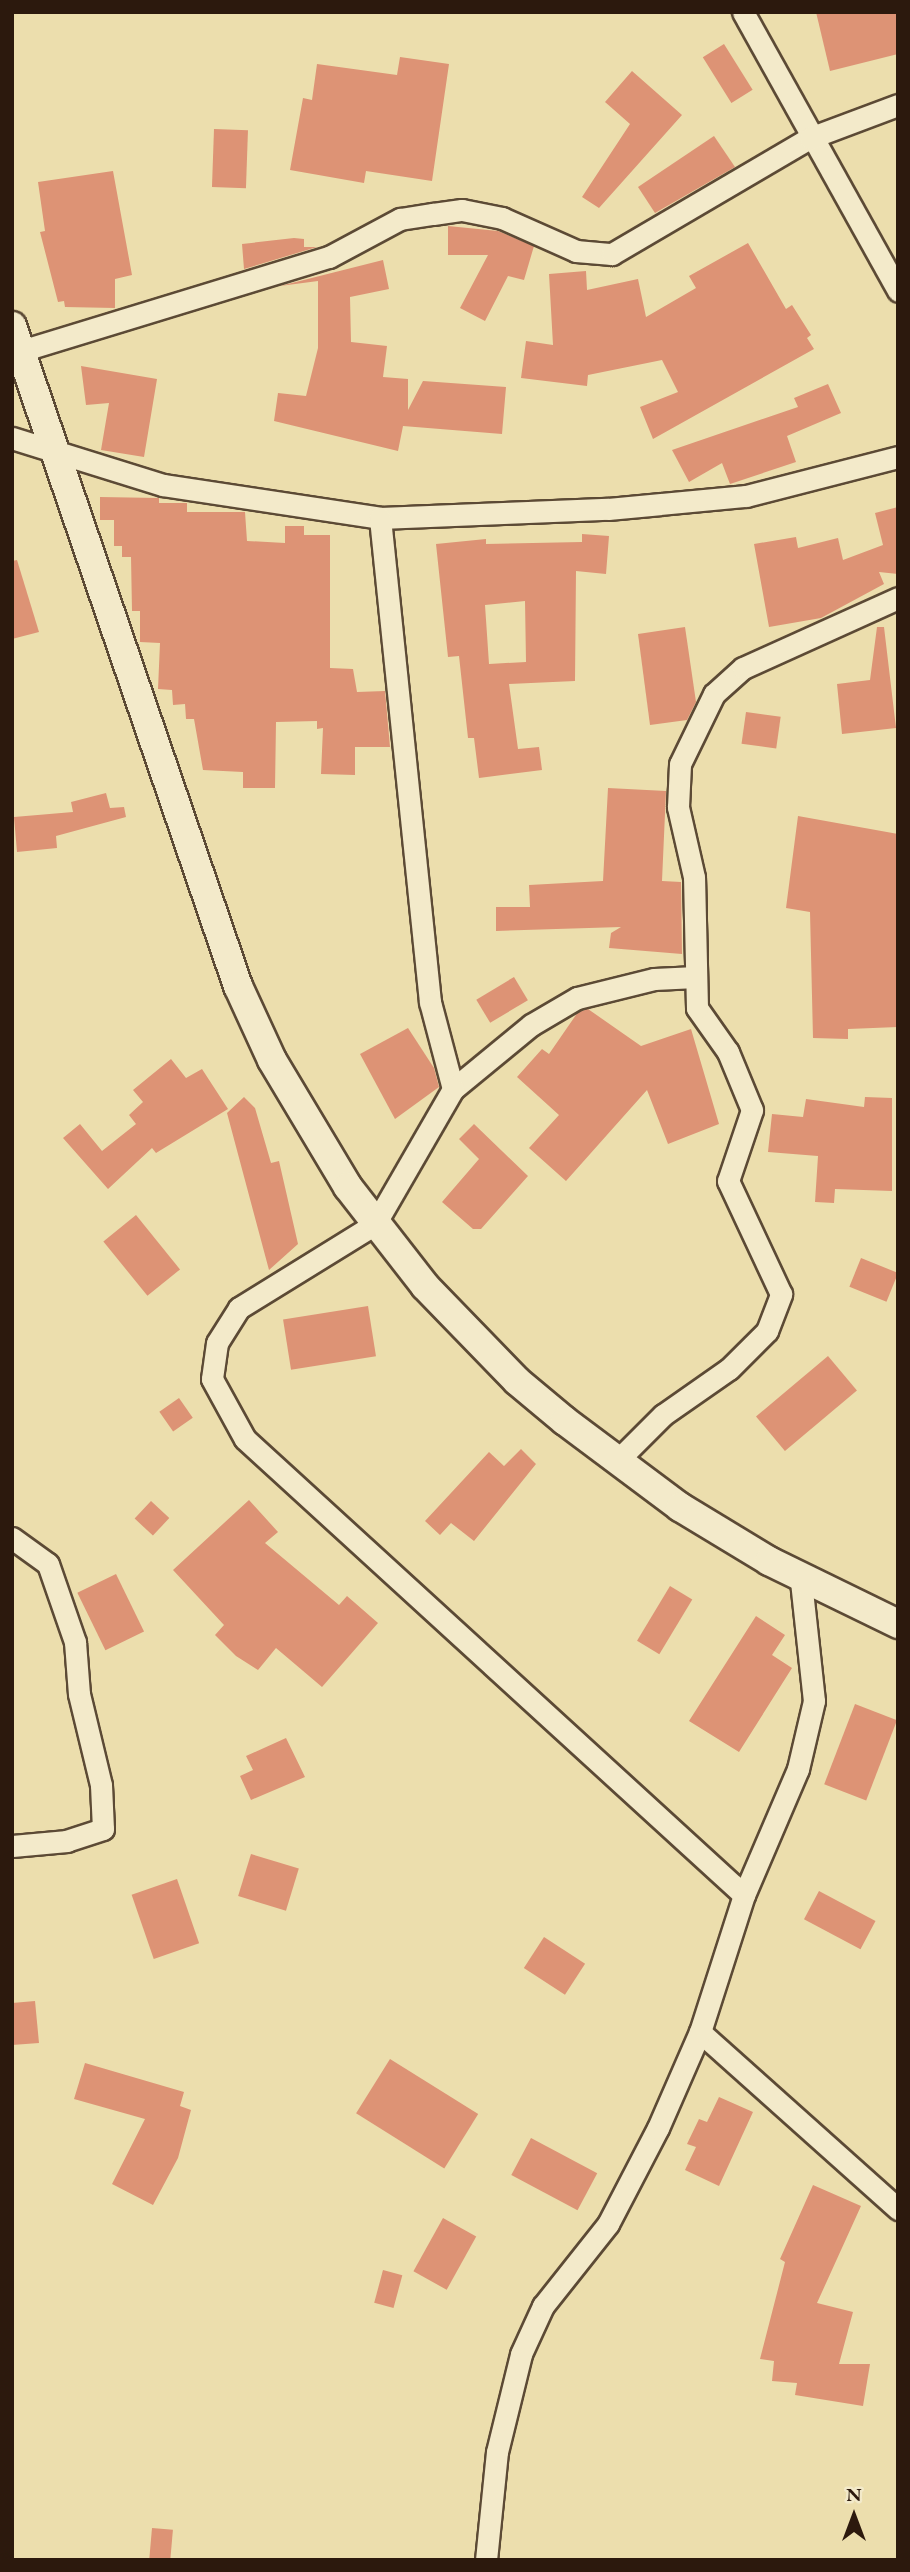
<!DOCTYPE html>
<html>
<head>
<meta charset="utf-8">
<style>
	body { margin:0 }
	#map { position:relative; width:910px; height:2572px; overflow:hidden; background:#ecdead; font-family:"EB Garamond",serif }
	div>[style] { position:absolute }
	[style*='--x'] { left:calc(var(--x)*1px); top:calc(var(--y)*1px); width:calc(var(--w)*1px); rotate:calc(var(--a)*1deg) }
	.building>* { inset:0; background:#dd9375; transform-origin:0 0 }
	.roads { filter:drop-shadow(2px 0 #5c4a35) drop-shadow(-2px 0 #5c4a35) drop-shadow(0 2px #5c4a35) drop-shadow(0 -2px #5c4a35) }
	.minor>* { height:21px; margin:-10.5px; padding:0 10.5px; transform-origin:10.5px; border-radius:10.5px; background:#f3eaca }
	.tertiary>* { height:28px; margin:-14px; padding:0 14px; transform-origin:14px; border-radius:14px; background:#f3eaca }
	span { translate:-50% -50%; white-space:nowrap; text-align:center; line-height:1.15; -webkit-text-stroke:6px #f3eaca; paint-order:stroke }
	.frame { position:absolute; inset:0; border:14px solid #2c190d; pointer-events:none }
	.north { position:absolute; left:819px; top:2481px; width:70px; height:70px; -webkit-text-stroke:5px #f3eaca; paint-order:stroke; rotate:0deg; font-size:19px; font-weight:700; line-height:28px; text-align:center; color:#2c190d }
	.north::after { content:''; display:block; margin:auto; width:24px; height:32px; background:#2c190d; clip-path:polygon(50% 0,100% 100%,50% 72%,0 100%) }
</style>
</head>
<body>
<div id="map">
	<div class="building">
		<i style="clip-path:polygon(816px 12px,898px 12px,898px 54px,830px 71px)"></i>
		<i style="left:724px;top:44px;width:54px;height:25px;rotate:58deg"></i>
		<i style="clip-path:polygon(400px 57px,449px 64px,432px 181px,366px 171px,364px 183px,290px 170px,303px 98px,312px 100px,317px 64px,397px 75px)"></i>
		<i style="clip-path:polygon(632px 71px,682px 115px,599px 208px,582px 197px,630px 124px,605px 102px)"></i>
		<i style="left:214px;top:129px;width:34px;height:58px;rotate:2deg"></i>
		<i style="clip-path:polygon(714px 136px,735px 167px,655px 213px,638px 187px)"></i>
		<i style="clip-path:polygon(113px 171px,132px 275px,115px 279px,115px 308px,65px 307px,64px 301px,58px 302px,40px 232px,45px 231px,38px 182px)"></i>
		<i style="clip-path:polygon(448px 226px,498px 231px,534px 246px,524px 280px,508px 276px,485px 321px,460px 308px,488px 255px,448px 255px)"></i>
		<i style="clip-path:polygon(294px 238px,304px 239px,304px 247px,317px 247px,244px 269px,242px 244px)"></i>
		<i style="clip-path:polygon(748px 243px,786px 309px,792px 305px,811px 335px,807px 338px,814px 349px,653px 439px,640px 407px,678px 392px,662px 360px,588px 375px,587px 386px,521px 378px,526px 341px,553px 345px,549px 274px,586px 271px,587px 290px,638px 279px,646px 317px,696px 288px,689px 276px)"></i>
		<i style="clip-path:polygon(383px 260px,389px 289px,350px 297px,351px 342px,387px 346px,383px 377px,408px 379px,408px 410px,423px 381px,506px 387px,502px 434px,403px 426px,398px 451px,274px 421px,278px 393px,306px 396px,318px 348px,318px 281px,280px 286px)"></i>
		<i style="clip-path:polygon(81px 366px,157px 379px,144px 457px,101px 450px,109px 403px,86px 405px)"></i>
		<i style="clip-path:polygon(828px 384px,841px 413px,787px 436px,796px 462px,730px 484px,722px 463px,689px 482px,672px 450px,798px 407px,794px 398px)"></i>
		<i style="clip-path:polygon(100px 497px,159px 498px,159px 503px,187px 503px,187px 512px,245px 512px,247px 541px,285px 543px,285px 526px,304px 526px,304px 535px,330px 535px,330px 668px,353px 669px,357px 692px,385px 691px,390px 747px,355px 747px,355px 775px,321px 774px,323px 728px,317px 729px,317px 721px,276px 722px,275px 788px,243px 788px,243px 772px,203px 770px,194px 719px,186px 719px,185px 704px,173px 705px,172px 690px,158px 689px,160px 643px,140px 642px,140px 611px,132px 611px,131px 557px,122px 557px,122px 546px,114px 546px,114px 520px,100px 520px)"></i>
		<i style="clip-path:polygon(898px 507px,898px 574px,879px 572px,884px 584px,821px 618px,769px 627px,754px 544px,796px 537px,798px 548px,838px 538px,843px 560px,883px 545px,875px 513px)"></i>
		<i style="clip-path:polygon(evenodd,582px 534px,609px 536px,606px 574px,576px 571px,575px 681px,509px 684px,518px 749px,539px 747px,542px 770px,479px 778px,474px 738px,468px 738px,459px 656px,448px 657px,436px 544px,486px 539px,486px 544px,582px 542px,582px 534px,525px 601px,526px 662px,489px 664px,485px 605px,525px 601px)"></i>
		<i style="clip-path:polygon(17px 560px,39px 632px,12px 639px,12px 561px)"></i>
		<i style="clip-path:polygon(685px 627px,696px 702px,687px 720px,650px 725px,638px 634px)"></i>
		<i style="clip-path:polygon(877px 627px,884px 627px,896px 728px,842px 734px,837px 684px,870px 680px)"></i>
		<i style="left:746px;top:712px;width:35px;height:32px;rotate:8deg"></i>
		<i style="clip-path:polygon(608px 788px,666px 791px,662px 881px,681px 882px,682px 954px,609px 948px,611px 933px,621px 927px,496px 931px,496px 907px,530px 907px,529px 885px,603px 881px)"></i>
		<i style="clip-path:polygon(106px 793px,110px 808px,124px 807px,126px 817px,56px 836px,57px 848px,17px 852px,14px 817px,73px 812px,71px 802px)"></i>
		<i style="clip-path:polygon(798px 816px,898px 834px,898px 1027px,848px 1029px,848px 1039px,813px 1038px,810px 912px,786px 908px)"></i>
		<i style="left:514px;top:977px;width:27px;height:44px;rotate:59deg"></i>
		<i style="clip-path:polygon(588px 1009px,641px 1046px,691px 1029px,719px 1124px,668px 1144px,647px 1090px,566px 1181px,529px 1148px,559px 1115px,517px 1077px,542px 1049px,549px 1054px,578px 1012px)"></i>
		<i style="clip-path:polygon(408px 1028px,434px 1068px,439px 1087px,395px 1119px,360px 1054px)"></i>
		<i style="clip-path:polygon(171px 1059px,186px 1078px,202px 1069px,228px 1109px,156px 1153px,152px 1148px,108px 1189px,63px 1138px,80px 1124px,102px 1151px,136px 1124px,129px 1115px,143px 1102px,133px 1090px)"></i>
		<i style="clip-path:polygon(244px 1097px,255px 1108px,271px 1163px,279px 1161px,298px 1244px,269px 1270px,227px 1113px)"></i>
		<i style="clip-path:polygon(865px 1097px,892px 1098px,892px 1191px,835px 1189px,834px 1203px,815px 1202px,818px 1156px,768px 1152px,772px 1114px,803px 1117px,806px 1099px,864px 1107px)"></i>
		<i style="clip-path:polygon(474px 1124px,528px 1176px,481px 1229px,473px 1229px,442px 1202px,479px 1159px,459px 1139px)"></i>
		<i style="left:136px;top:1215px;width:70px;height:42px;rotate:51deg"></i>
		<i style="left:861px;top:1258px;width:40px;height:31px;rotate:22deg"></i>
		<i style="left:368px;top:1306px;width:51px;height:86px;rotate:81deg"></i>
		<i style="left:828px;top:1356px;width:45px;height:94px;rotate:50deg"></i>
		<i style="left:179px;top:1398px;width:24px;height:24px;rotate:55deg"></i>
		<i style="clip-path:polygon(521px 1449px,536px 1464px,474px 1541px,451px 1523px,440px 1535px,425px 1521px,489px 1452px,504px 1466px)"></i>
		<i style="clip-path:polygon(249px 1500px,278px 1532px,265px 1543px,339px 1605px,347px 1596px,378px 1623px,322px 1687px,276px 1648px,258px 1670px,236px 1656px,215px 1635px,224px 1625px,173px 1570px)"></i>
		<i style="left:151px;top:1501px;width:25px;height:24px;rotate:43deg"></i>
		<i style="left:116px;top:1574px;width:64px;height:43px;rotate:64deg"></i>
		<i style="left:670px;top:1586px;width:26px;height:64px;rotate:31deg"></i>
		<i style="clip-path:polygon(756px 1616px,785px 1635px,772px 1655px,792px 1668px,739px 1752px,689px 1721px)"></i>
		<i style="left:855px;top:1704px;width:45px;height:86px;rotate:21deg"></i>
		<i style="clip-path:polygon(286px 1738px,305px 1777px,251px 1800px,240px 1776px,253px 1770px,246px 1756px)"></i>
		<i style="left:251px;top:1854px;width:50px;height:44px;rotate:17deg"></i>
		<i style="left:177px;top:1879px;width:68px;height:48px;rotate:71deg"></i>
		<i style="left:819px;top:1891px;width:64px;height:32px;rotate:28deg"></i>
		<i style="left:544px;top:1937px;width:49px;height:37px;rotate:33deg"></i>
		<i style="clip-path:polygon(35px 2001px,39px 2043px,12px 2045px,12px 2003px)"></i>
		<i style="left:390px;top:2059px;width:104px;height:64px;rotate:32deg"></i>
		<i style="clip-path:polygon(85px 2063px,184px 2092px,180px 2106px,191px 2110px,178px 2158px,153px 2205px,112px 2184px,145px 2119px,74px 2099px)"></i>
		<i style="clip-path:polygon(719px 2097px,753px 2112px,719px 2186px,685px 2170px,696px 2147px,687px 2144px,699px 2119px,707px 2122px)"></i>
		<i style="left:531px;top:2138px;width:75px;height:42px;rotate:28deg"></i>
		<i style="clip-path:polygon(813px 2185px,861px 2206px,817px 2303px,853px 2312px,839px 2364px,870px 2364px,863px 2406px,795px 2395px,797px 2383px,772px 2381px,774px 2361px,760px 2359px,785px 2262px,780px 2259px)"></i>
		<i style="left:443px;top:2218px;width:38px;height:61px;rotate:29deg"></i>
		<i style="left:383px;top:2270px;width:20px;height:34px;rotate:15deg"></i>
		<i style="left:152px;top:2528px;width:21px;height:32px;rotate:5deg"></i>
	</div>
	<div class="roads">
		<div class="minor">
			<i style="--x:743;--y:12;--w:319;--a:60.9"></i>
			<i style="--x:21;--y:351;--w:322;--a:-17"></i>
			<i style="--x:329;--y:257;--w:81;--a:-28.2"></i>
			<i style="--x:400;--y:219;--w:33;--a:-9"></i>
			<i style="--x:433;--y:214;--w:29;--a:-8"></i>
			<i style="--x:462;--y:210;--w:41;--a:11.3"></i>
			<i style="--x:502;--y:218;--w:81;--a:24"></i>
			<i style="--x:576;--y:251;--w:36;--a:5"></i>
			<i style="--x:612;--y:254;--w:229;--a:-30.4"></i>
			<i style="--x:810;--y:138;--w:94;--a:-20.6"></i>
			<i style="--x:12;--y:438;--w:158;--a:17.3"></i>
			<i style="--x:163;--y:485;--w:219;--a:8.6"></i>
			<i style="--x:380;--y:518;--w:228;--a:-2.3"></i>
			<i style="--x:608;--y:509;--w:139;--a:-5.4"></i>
			<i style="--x:746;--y:496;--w:157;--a:-14.4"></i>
			<i style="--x:380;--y:518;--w:487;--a:84.1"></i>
			<i style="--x:430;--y:1002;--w:90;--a:75.2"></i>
			<i style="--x:696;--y:977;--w:42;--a:177.3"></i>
			<i style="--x:654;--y:979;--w:79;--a:166.1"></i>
			<i style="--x:577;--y:998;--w:53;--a:149.6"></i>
			<i style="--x:531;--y:1025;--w:101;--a:140.6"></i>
			<i style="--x:453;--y:1089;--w:156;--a:120"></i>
			<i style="--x:375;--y:1224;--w:160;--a:148.3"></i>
			<i style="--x:239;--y:1308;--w:41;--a:122.2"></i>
			<i style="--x:217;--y:1343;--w:36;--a:98"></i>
			<i style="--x:212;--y:1379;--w:68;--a:61.2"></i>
			<i style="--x:245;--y:1439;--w:676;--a:42.42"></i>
			<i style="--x:617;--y:1461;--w:65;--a:-45"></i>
			<i style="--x:663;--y:1415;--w:80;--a:-34.9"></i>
			<i style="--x:729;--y:1369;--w:54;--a:-45"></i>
			<i style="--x:767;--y:1331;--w:40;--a:-69"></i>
			<i style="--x:781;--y:1294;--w:125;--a:-115.1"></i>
			<i style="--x:728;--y:1181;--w:75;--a:-71.3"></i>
			<i style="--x:752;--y:1110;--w:63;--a:-112.5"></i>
			<i style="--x:728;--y:1052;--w:54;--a:-125.2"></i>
			<i style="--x:697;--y:1008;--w:131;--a:-91.3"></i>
			<i style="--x:694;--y:877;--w:72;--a:-102.9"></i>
			<i style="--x:678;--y:807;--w:43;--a:-87.3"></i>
			<i style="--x:680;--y:764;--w:78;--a:-64.1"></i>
			<i style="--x:714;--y:694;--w:39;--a:-42"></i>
			<i style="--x:743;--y:668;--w:170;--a:-24.3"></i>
			<i style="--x:12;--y:1538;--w:44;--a:35.8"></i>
			<i style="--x:48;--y:1564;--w:83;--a:70.9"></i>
			<i style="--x:75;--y:1642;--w:52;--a:85.6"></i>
			<i style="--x:79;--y:1694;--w:94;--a:76.4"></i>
			<i style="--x:101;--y:1785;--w:44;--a:87.4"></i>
			<i style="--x:103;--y:1829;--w:38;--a:162"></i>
			<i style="--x:67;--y:1841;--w:55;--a:174.8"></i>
			<i style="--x:700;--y:2032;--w:266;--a:41.8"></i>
			<i style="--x:486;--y:2560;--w:109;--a:-84.2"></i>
			<i style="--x:497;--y:2452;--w:101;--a:-76.2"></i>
			<i style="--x:521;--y:2354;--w:53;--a:-65.4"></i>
			<i style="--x:543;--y:2306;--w:105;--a:-51.6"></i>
			<i style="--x:608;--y:2224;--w:108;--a:-62.5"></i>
			<i style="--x:658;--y:2128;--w:105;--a:-66.4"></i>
			<i style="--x:700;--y:2032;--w:144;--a:-72.2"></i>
			<i style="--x:744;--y:1895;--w:137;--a:-66.8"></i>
			<i style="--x:798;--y:1769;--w:70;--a:-76.8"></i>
			<i style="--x:814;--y:1701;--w:121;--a:-96.2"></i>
		</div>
		<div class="tertiary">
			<i style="--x:12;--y:326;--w:698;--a:71.1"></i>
			<i style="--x:238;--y:986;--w:81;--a:65.3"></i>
			<i style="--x:272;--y:1060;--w:148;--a:59.1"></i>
			<i style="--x:348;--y:1187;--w:125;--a:52.1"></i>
			<i style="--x:425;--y:1286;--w:132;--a:45.9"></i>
			<i style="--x:517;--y:1381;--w:62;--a:39.8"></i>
			<i style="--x:565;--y:1421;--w:144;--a:36.8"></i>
			<i style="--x:680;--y:1507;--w:104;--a:31.2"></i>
			<i style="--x:769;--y:1561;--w:144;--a:26"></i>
		</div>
	</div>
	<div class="frame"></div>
	<div class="north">N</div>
</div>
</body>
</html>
